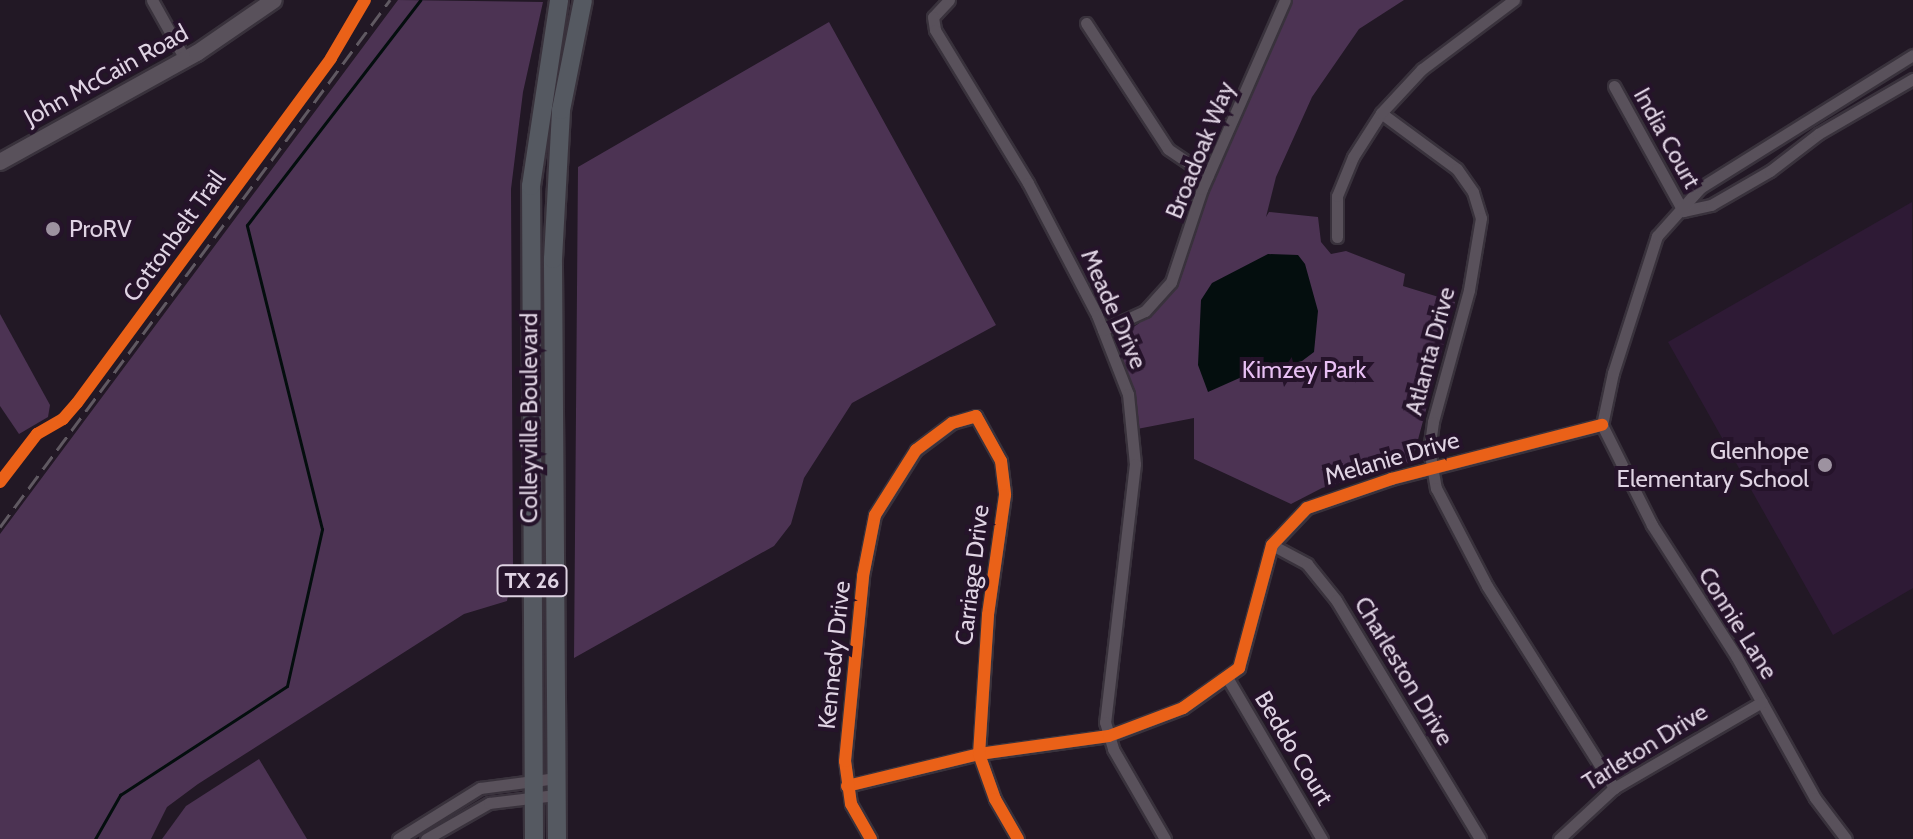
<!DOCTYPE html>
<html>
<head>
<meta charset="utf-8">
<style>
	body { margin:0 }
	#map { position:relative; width:1913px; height:839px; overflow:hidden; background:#221825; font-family:Cabin,sans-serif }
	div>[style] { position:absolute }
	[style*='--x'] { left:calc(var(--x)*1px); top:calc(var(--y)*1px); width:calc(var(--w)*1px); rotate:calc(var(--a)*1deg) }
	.built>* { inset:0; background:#2e1a35 }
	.green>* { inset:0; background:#4c3353 }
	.water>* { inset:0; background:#040e0e }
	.stream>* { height:3px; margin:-1.5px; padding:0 1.5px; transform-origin:1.5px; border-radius:1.5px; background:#040e0e }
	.roads { filter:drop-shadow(2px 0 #39323c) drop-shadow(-2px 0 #39323c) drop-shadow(0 2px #39323c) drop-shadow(0 -2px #39323c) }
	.minor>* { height:11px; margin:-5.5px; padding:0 5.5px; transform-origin:5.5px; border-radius:5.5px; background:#59515b }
	.secondary>* { height:16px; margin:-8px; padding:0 8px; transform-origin:8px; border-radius:8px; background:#59515b }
	.primary>* { height:18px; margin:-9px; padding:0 9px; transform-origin:9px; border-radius:9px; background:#555961 }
	.rail>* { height:3px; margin-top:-1.5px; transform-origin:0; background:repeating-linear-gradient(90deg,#605962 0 16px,transparent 0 24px) }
	.cycleway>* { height:12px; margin:-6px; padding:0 6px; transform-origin:6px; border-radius:6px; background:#ea6118 }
	.dots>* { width:22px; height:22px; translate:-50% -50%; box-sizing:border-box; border:4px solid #25132a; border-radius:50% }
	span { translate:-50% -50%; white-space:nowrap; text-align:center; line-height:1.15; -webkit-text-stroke:8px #25132a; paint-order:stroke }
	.shield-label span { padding:2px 6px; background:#25132a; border:2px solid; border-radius:6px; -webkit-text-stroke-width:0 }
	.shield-label { font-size:22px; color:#dfd3e3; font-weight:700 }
	.street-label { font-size:24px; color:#dfd3e3 }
	.poi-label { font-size:24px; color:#dfd3e3 }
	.left { translate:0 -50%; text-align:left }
	.right { translate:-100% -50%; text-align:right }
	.park-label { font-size:24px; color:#e8c0f4 }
</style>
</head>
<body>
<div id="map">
	<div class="built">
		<i style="clip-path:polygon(1912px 202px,1913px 588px,1833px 635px,1668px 342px)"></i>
	</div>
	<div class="green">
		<i style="clip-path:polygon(398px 0,543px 2px,523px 92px,511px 189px,513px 568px,507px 601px,464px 614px,198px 784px,167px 807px,151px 839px,0 839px,0 534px)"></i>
		<i style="clip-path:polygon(1291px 0,1404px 0,1359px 29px,1312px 97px,1276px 177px,1266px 217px,1269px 212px,1318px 217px,1321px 242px,1331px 254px,1346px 251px,1405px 274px,1403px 286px,1455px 302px,1412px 462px,1322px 488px,1291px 504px,1194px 459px,1194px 418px,1137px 429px,1113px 340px,1138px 324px,1173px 291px,1196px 213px)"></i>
		<i style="clip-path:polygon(829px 22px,996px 325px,852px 403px,804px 478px,791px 524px,774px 546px,574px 658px,578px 167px)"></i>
		<i style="clip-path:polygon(0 314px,50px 405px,48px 417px,19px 434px,0 406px)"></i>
		<i style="clip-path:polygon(259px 759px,307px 839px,162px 839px,186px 806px)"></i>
	</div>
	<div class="water">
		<i style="clip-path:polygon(1268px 254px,1298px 255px,1305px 264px,1318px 311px,1314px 352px,1302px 361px,1244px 376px,1208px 392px,1198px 365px,1201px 300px,1212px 283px)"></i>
	</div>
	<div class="stream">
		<i style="--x:95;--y:839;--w:51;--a:-60.4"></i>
		<i style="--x:120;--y:795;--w:199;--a:-33.1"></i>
		<i style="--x:287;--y:686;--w:161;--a:-77.4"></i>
		<i style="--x:322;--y:529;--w:313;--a:-103.9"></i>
		<i style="--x:247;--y:225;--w:284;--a:-52.4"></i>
	</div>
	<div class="roads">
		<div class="minor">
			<i style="--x:152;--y:0;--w:68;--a:60.8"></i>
			<i style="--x:949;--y:0;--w:23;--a:133"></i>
			<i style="--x:933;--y:17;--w:13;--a:81"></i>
			<i style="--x:935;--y:30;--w:179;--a:58.7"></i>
			<i style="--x:1028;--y:183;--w:149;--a:62.4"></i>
			<i style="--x:1097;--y:315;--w:85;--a:68.6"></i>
			<i style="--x:1128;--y:394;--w:70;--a:84.3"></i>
			<i style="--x:1135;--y:464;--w:260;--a:96.6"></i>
			<i style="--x:1105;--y:722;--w:28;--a:73"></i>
			<i style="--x:1113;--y:749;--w:104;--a:60"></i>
			<i style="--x:1086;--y:23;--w:150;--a:56.9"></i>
			<i style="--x:1168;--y:149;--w:48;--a:34"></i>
			<i style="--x:1614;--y:86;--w:143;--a:61.1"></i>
			<i style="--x:1381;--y:113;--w:94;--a:36.4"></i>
			<i style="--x:1457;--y:169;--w:28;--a:55"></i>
			<i style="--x:1473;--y:192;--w:27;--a:73"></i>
			<i style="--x:1481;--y:218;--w:73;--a:99.5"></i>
			<i style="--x:1469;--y:290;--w:137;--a:105.3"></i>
			<i style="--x:1433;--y:422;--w:27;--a:98"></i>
			<i style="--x:1429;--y:449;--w:40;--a:80"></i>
			<i style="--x:1436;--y:488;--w:110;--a:62.5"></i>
			<i style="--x:1487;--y:586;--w:239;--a:57.8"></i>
			<i style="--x:1683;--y:211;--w:29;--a:-12"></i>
			<i style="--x:1711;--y:205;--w:68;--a:-30"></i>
			<i style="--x:1770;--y:171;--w:61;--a:-37.6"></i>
			<i style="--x:1818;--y:134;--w:110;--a:-30.1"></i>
			<i style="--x:1337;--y:237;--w:41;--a:-90"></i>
			<i style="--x:1337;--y:196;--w:42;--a:-67.7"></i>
			<i style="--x:1353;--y:157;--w:52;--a:-57.5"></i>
			<i style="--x:1381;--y:113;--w:60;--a:-47"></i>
			<i style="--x:1422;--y:69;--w:115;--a:-36.9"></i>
			<i style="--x:1103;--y:330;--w:46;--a:-24.3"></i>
			<i style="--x:1145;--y:311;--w:39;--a:-48"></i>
			<i style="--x:1171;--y:282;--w:98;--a:-71.6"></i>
			<i style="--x:1202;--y:189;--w:206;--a:-66.3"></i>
			<i style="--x:1602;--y:425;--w:53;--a:-78.1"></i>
			<i style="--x:1613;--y:373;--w:144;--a:-72.2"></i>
			<i style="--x:1657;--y:236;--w:64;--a:-48.1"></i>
			<i style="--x:1700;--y:188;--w:251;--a:-32"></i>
			<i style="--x:1602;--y:425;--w:112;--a:63.4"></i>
			<i style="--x:1652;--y:525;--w:156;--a:57.3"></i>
			<i style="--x:1736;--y:656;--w:162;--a:60.9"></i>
			<i style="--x:1815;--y:798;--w:51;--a:52.9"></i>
			<i style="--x:1272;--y:545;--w:40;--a:28"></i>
			<i style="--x:1307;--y:564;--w:46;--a:51.1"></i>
			<i style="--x:1336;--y:600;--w:279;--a:58.9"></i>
			<i style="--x:1228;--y:679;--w:186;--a:59.6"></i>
			<i style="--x:847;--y:786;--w:136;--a:-13.6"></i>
			<i style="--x:979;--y:754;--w:131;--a:-7.9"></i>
			<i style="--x:1109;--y:736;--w:79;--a:-20.7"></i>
			<i style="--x:1183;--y:708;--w:69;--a:-35.5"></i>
			<i style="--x:1239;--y:668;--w:127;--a:-75"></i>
			<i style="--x:1272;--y:545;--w:51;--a:-46.6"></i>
			<i style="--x:1307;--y:508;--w:89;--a:-19"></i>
			<i style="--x:1391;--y:479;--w:218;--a:-14.4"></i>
			<i style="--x:398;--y:839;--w:97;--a:-31.9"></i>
			<i style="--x:480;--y:788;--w:77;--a:-7.5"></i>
			<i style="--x:426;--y:839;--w:73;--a:-29.7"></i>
			<i style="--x:489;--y:803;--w:67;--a:-6.8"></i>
			<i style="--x:871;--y:839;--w:40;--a:-119.7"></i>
			<i style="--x:851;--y:804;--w:43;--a:-97.9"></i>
			<i style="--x:845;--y:761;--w:186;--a:-84.4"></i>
			<i style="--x:863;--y:576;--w:62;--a:-78.9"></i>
			<i style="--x:875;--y:515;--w:77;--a:-57.8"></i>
			<i style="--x:916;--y:450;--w:45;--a:-36.9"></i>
			<i style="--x:952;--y:423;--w:25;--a:-16"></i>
			<i style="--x:976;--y:416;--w:51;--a:60.9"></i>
			<i style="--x:1001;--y:461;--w:34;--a:83"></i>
			<i style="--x:1005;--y:495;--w:121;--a:98.1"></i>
			<i style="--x:988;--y:615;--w:139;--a:93.7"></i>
			<i style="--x:979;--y:754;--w:48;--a:70.4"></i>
			<i style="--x:995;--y:799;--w:46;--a:60.1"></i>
			<i style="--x:1559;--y:839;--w:75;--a:-42.8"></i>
			<i style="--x:1614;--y:788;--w:171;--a:-30.2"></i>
		</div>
		<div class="secondary">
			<i style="--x:0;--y:162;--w:225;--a:-29"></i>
			<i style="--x:197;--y:53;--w:93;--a:-34.5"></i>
		</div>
		<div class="primary">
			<i style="--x:534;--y:839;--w:653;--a:-90.26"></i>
			<i style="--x:531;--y:186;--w:188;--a:-81.4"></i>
			<i style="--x:557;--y:839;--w:580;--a:-90.4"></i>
			<i style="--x:553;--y:259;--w:149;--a:-86.9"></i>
			<i style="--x:561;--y:110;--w:112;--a:-78.7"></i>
		</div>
	</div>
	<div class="rail">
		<i style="--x:0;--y:527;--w:656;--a:-53.5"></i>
	</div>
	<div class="cycleway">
		<i style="--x:0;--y:482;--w:61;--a:-52.4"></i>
		<i style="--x:37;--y:434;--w:30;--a:-30"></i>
		<i style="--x:63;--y:419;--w:21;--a:-49"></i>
		<i style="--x:77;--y:403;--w:428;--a:-53.6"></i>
		<i style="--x:331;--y:58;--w:67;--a:-59.6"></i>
		<i style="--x:847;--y:786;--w:136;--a:-13.6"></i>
		<i style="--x:979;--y:754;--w:131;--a:-7.9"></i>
		<i style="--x:1109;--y:736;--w:79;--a:-20.7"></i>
		<i style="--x:1183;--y:708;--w:69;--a:-35.5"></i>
		<i style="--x:1239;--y:668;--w:127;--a:-75"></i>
		<i style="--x:1272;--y:545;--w:51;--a:-46.6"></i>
		<i style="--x:1307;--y:508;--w:89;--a:-19"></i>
		<i style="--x:1391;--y:479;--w:218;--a:-14.4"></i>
		<i style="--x:871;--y:839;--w:40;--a:-119.7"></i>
		<i style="--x:851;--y:804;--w:43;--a:-97.9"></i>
		<i style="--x:845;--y:761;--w:186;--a:-84.4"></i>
		<i style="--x:863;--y:576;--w:62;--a:-78.9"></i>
		<i style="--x:875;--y:515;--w:77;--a:-57.8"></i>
		<i style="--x:916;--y:450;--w:45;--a:-36.9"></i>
		<i style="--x:952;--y:423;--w:25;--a:-16"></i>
		<i style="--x:976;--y:416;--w:51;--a:60.9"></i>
		<i style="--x:1001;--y:461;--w:34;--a:83"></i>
		<i style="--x:1005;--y:495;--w:121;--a:98.1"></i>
		<i style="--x:988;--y:615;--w:139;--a:93.7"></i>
		<i style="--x:979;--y:754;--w:48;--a:70.4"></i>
		<i style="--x:995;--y:799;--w:46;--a:60.1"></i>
	</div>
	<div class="dots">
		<i style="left:53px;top:229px;background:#9d92a0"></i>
		<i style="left:1825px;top:465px;background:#9d92a0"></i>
	</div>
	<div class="shield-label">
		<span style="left:532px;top:581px">TX 26</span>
	</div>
	<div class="street-label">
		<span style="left:106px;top:75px;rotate:-29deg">John McCain Road</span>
		<span style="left:1667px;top:138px;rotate:61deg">India Court</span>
		<span style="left:1200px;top:150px;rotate:-68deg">Broadoak Way</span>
		<span style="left:174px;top:236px;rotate:-54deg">Cottonbelt Trail</span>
		<span style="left:1114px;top:309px;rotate:66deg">Meade Drive</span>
		<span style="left:1430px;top:351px;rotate:-75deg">Atlanta Drive</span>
		<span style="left:529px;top:418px;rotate:-90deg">Colleyville Boulevard</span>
		<span style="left:1392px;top:458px;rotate:-16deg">Melanie Drive</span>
		<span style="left:972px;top:575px;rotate:-83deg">Carriage Drive</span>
		<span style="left:1738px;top:623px;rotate:58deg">Connie Lane</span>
		<span style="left:834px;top:655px;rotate:-84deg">Kennedy Drive</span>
		<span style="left:1404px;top:671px;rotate:59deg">Charleston Drive</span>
		<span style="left:1645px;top:747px;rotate:-32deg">Tarleton Drive</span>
		<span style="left:1294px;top:748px;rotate:59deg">Beddo Court</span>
	</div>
	<div class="poi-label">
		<span class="left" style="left:69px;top:229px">ProRV</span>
		<span class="right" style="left:1809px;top:465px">Glenhope<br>Elementary School</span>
	</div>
	<div class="park-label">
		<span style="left:1304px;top:370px">Kimzey Park</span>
	</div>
</div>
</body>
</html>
